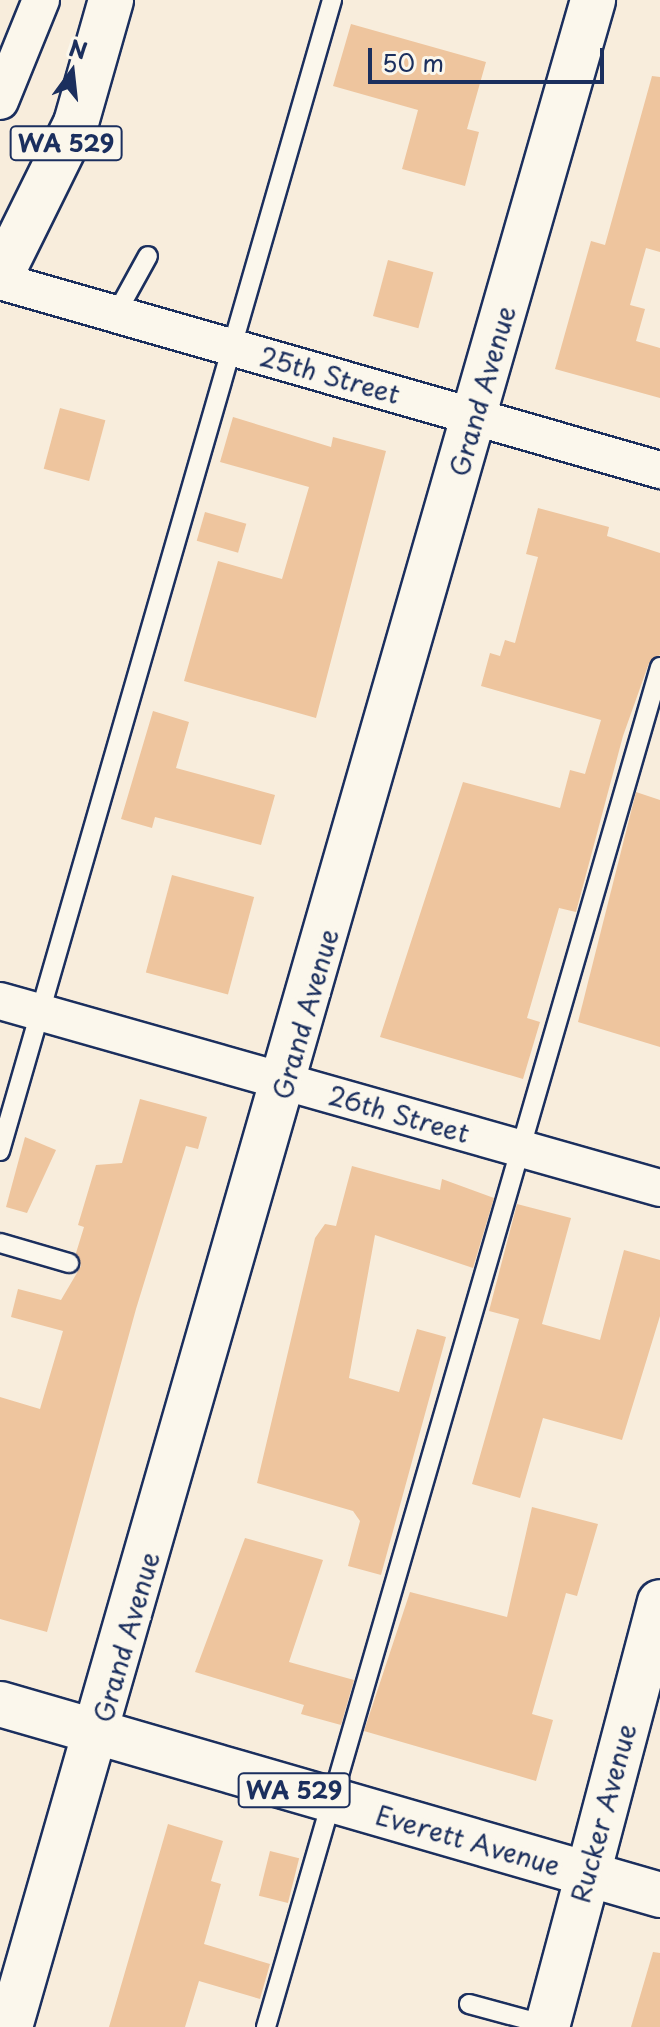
<!DOCTYPE html>
<html>
<head>
<meta charset="utf-8">
<style>
	body { margin:0 }
	#map { position:relative; width:660px; height:2027px; overflow:hidden; background:#f8eddc; font-family:"Playpen Sans",sans-serif }
	div>[style] { position:absolute }
	[style*='--x'] { left:calc(var(--x)*1px); top:calc(var(--y)*1px); width:calc(var(--w)*1px); rotate:calc(var(--a)*1deg) }
	.building>* { inset:0; background:#eec59e; transform-origin:0 0 }
	.roads { filter:drop-shadow(2px 0 #1b2f5e) drop-shadow(-2px 0 #1b2f5e) drop-shadow(0 2px #1b2f5e) drop-shadow(0 -2px #1b2f5e) }
	.lane>* { height:18px; margin:-9px; padding:0 9px; transform-origin:9px; border-radius:9px; background:#fbf7ec }
	.street>* { height:36px; margin:-18px; padding:0 18px; transform-origin:18px; border-radius:18px; background:#fbf7ec }
	.secondary>* { height:44px; margin:-22px; padding:0 22px; transform-origin:22px; border-radius:22px; background:#fbf7ec }
	.primary>* { height:44px; margin:-22px; padding:0 22px; transform-origin:22px; border-radius:22px; background:#fbf7ec }
	span { translate:-50% -50%; white-space:nowrap; text-align:center; line-height:1.15; -webkit-text-stroke:8px #fbf7ec; paint-order:stroke }
	.shield-label span { padding:2px 6px; background:#fbf7ec; border:2px solid; border-radius:6px; -webkit-text-stroke-width:0 }
	.shield-label { font-size:24px; color:#1b2f5e; font-weight:700 }
	.street-label { font-size:26px; color:#1b2f5e }
	.north { position:absolute; left:32px; top:32px; width:80px; height:80px; -webkit-text-stroke:6px #fbf7ec; paint-order:stroke; rotate:15deg; font-size:22px; font-weight:700; line-height:32px; text-align:center; color:#1b2f5e }
	.north::after { content:''; display:block; margin:auto; width:28px; height:36px; background:#1b2f5e; clip-path:polygon(50% 0,100% 100%,50% 72%,0 100%) }
	.scale { position:absolute; left:368px; top:48px; width:236px; height:36px; box-sizing:border-box; border:4px solid #1b2f5e; border-top:0; padding-left:10px; font-size:24px; line-height:28px; white-space:nowrap; color:#1b2f5e; -webkit-text-stroke:6px #fbf7ec; paint-order:stroke }
</style>
</head>
<body>
<div id="map">
	<div class="building">
		<i style="clip-path:polygon(351px 24px,486px 62px,467px 129px,479px 132px,465px 186px,402px 169px,418px 110px,333px 86px)"></i>
		<i style="clip-path:polygon(652px 76px,660px 77px,660px 252px,646px 248px,630px 305px,645px 309px,636px 341px,660px 348px,660px 398px,555px 369px,591px 241px,605px 245px)"></i>
		<i style="left:388px;top:260px;width:47px;height:58px;rotate:15deg"></i>
		<i style="left:60px;top:408px;width:47px;height:63px;rotate:15deg"></i>
		<i style="clip-path:polygon(233px 417px,331px 447px,333px 437px,386px 451px,316px 718px,184px 681px,218px 561px,282px 579px,309px 487px,220px 462px)"></i>
		<i style="clip-path:polygon(538px 508px,609px 527px,607px 536px,660px 553px,660px 655px,649px 663px,623px 736px,576px 912px,559px 908px,527px 1018px,540px 1022px,523px 1079px,380px 1037px,463px 782px,560px 808px,570px 770px,585px 774px,601px 720px,481px 686px,490px 653px,500px 656px,505px 640px,515px 643px,538px 557px,526px 554px)"></i>
		<i style="left:205px;top:512px;width:43px;height:30px;rotate:16deg"></i>
		<i style="clip-path:polygon(153px 711px,189px 722px,176px 768px,275px 795px,261px 845px,155px 817px,152px 828px,121px 819px)"></i>
		<i style="clip-path:polygon(636px 792px,660px 800px,660px 1047px,578px 1022px)"></i>
		<i style="left:172px;top:875px;width:85px;height:101px;rotate:15deg"></i>
		<i style="clip-path:polygon(140px 1099px,207px 1117px,198px 1149px,186px 1146px,136px 1309px,47px 1632px,0 1619px,0 1397px,40px 1409px,63px 1331px,11px 1317px,18px 1289px,61px 1300px,81px 1266px,76px 1253px,84px 1227px,78px 1225px,96px 1165px,122px 1163px)"></i>
		<i style="clip-path:polygon(25px 1137px,56px 1150px,27px 1213px,6px 1207px)"></i>
		<i style="clip-path:polygon(352px 1166px,440px 1190px,442px 1179px,494px 1198px,473px 1268px,375px 1235px,349px 1378px,399px 1392px,417px 1329px,446px 1337px,381px 1575px,348px 1566px,360px 1521px,353px 1511px,257px 1483px,315px 1238px,325px 1224px,336px 1226px)"></i>
		<i style="clip-path:polygon(517px 1204px,571px 1218px,542px 1324px,600px 1340px,624px 1250px,660px 1260px,660px 1316px,622px 1440px,543px 1418px,520px 1498px,472px 1484px,519px 1319px,489px 1311px)"></i>
		<i style="clip-path:polygon(532px 1507px,598px 1524px,577px 1596px,566px 1593px,532px 1714px,553px 1720px,536px 1781px,364px 1731px,410px 1592px,507px 1617px)"></i>
		<i style="clip-path:polygon(245px 1538px,323px 1560px,289px 1662px,354px 1680px,341px 1725px,301px 1714px,304px 1705px,195px 1672px)"></i>
		<i style="clip-path:polygon(168px 1824px,223px 1841px,211px 1881px,221px 1884px,204px 1944px,270px 1964px,260px 1999px,199px 1981px,185px 2027px,109px 2027px)"></i>
		<i style="left:270px;top:1851px;width:30px;height:46px;rotate:14deg"></i>
		<i style="clip-path:polygon(653px 1952px,660px 1953px,660px 2027px,631px 2027px)"></i>
	</div>
	<div class="roads">
		<div class="lane">
			<i style="--x:116;--y:314;--w:66;--a:-61.1"></i>
			<i style="--x:0;--y:1151;--w:1198;--a:-73.91"></i>
			<i style="--x:0;--y:1243;--w:72;--a:16.2"></i>
			<i style="--x:469;--y:2004;--w:81;--a:15.1"></i>
			<i style="--x:266;--y:2027;--w:1416;--a:-73.84"></i>
		</div>
		<div class="street">
			<i style="--x:0;--y:101;--w:109;--a:-67.9"></i>
			<i style="--x:0;--y:281;--w:687;--a:15.98"></i>
			<i style="--x:0;--y:1001;--w:686;--a:15.82"></i>
		</div>
		<div class="secondary">
			<i style="--x:588;--y:1874;--w:281;--a:-75.2"></i>
			<i style="--x:10;--y:2027;--w:2109;--a:-73.95"></i>
		</div>
		<div class="primary">
			<i style="--x:0;--y:277;--w:172;--a:-63.7"></i>
			<i style="--x:76;--y:123;--w:128;--a:-74.1"></i>
			<i style="--x:0;--y:1704;--w:687;--a:16.14"></i>
			<i style="--x:547;--y:2027;--w:158;--a:-75"></i>
		</div>
	</div>
	<div class="shield-label">
		<span style="left:66px;top:143px">WA 529</span>
		<span style="left:294px;top:1790px">WA 529</span>
	</div>
	<div class="street-label">
		<span style="left:330px;top:375px;rotate:16deg">25th Street</span>
		<span style="left:482px;top:391px;rotate:-74deg">Grand Avenue</span>
		<span style="left:305px;top:1014px;rotate:-74deg">Grand Avenue</span>
		<span style="left:399px;top:1114px;rotate:16deg">26th Street</span>
		<span style="left:126px;top:1637px;rotate:-74deg">Grand Avenue</span>
		<span style="left:603px;top:1813px;rotate:-75deg">Rucker Avenue</span>
		<span style="left:468px;top:1840px;rotate:16deg">Everett Avenue</span>
	</div>
	<div class="north">N</div>
	<div class="scale">50 m</div>
</div>
</body>
</html>
